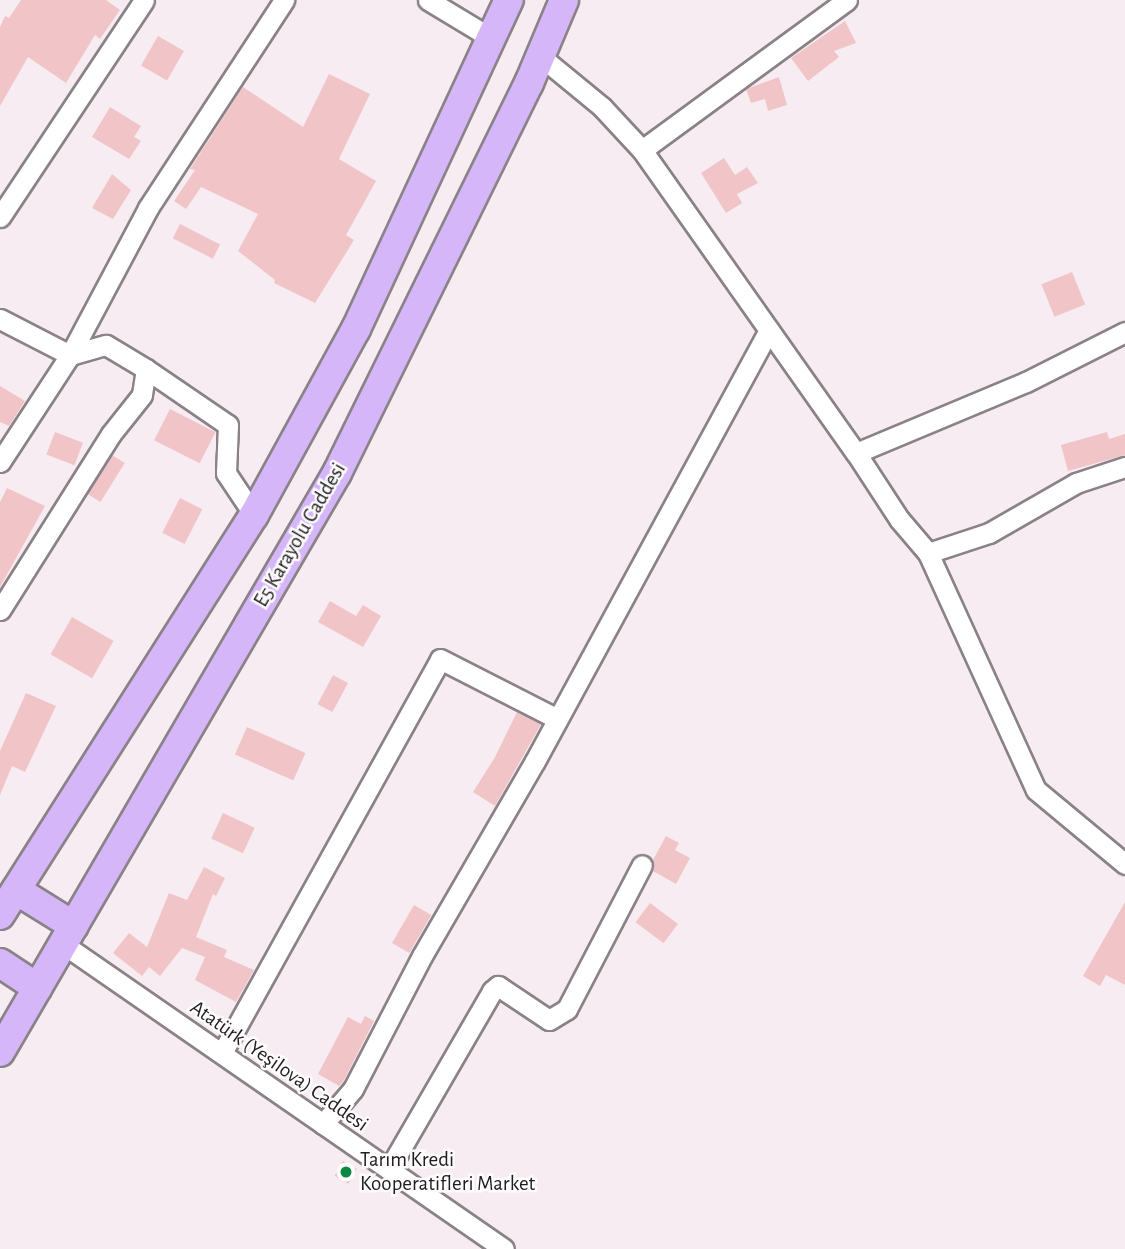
<!DOCTYPE html>
<html>
<head>
<meta charset="utf-8">
<style>
	body { margin:0 }
	#map { position:relative; width:1125px; height:1249px; overflow:hidden; background:#f6ecf2; font-family:"Alegreya Sans",sans-serif }
	div>[style] { position:absolute }
	[style*='--x'] { left:calc(var(--x)*1px); top:calc(var(--y)*1px); width:calc(var(--w)*1px); rotate:calc(var(--a)*1deg) }
	.building>* { inset:0; background:#f1c5c8; transform-origin:0 0 }
	.roads { filter:drop-shadow(2px 0 #8a8287) drop-shadow(-2px 0 #8a8287) drop-shadow(0 2px #8a8287) drop-shadow(0 -2px #8a8287) }
	.minor>* { height:19px; margin:-9.5px; padding:0 9.5px; transform-origin:9.5px; border-radius:9.5px; background:#fff }
	.highway>* { height:28px; margin:-14px; padding:0 14px; transform-origin:14px; border-radius:14px; background:#d5b6f9 }
	.dots>* { width:19px; height:19px; translate:-50% -50%; box-sizing:border-box; border:4px solid #fefcfd; border-radius:50% }
	span { translate:-50% -50%; white-space:nowrap; text-align:center; line-height:1.15; -webkit-text-stroke:5px #fefcfd; paint-order:stroke }
	.street-label { font-size:21px; color:#201d1f }
	.poi-label { font-size:21px; color:#201d1f }
	.left { translate:0 -50%; text-align:left }
</style>
</head>
<body>
<div id="map">
	<div class="building">
		<i style="clip-path:polygon(21px 0,106px 0,120px 10px,100px 39px,95px 35px,66px 83px,28px 57px,0 106px,0 27px,5px 16px,9px 18px)"></i>
		<i style="clip-path:polygon(845px 21px,856px 43px,834px 51px,839px 57px,808px 81px,791px 58px)"></i>
		<i style="left:158px;top:36px;width:30px;height:34px;rotate:30deg"></i>
		<i style="clip-path:polygon(329px 74px,370px 94px,339px 159px,376px 181px,346px 235px,354px 240px,315px 303px,274px 283px,275px 280px,238px 251px,258px 214px,201px 187px,186px 209px,174px 201px,195px 170px,190px 169px,243px 87px,303px 127px)"></i>
		<i style="clip-path:polygon(779px 77px,787px 105px,768px 111px,765px 99px,751px 103px,746px 89px)"></i>
		<i style="clip-path:polygon(110px 107px,141px 126px,134px 137px,141px 141px,129px 159px,92px 137px)"></i>
		<i style="clip-path:polygon(724px 158px,735px 175px,747px 167px,758px 183px,737px 194px,742px 203px,726px 213px,701px 173px)"></i>
		<i style="clip-path:polygon(112px 174px,131px 190px,113px 219px,92px 208px)"></i>
		<i style="left:180px;top:224px;width:45px;height:16px;rotate:27deg"></i>
		<i style="left:1072px;top:272px;width:35px;height:33px;rotate:68deg"></i>
		<i style="clip-path:polygon(0 386px,25px 401px,9px 426px,0 422px)"></i>
		<i style="left:170px;top:409px;width:51px;height:35px;rotate:27deg"></i>
		<i style="left:55px;top:432px;width:30px;height:24px;rotate:21deg"></i>
		<i style="clip-path:polygon(1107px 432px,1109px 439px,1125px 434px,1125px 455px,1068px 471px,1061px 445px)"></i>
		<i style="left:112px;top:455px;width:15px;height:46px;rotate:32deg"></i>
		<i style="clip-path:polygon(7px 488px,45px 506px,0 587px,0 502px)"></i>
		<i style="left:180px;top:498px;width:25px;height:39px;rotate:27deg"></i>
		<i style="clip-path:polygon(330px 601px,356px 616px,363px 605px,381px 616px,363px 647px,318px 622px)"></i>
		<i style="left:72px;top:617px;width:48px;height:43px;rotate:30deg"></i>
		<i style="left:333px;top:675px;width:17px;height:33px;rotate:28deg"></i>
		<i style="clip-path:polygon(26px 693px,56px 706px,25px 772px,12px 766px,0 795px,0 751px)"></i>
		<i style="clip-path:polygon(517px 712px,541px 724px,495px 806px,473px 792px,495px 757px)"></i>
		<i style="left:247px;top:727px;width:64px;height:30px;rotate:24deg"></i>
		<i style="left:223px;top:813px;width:35px;height:28px;rotate:25deg"></i>
		<i style="clip-path:polygon(666px 836px,679px 843px,675px 850px,690px 858px,676px 884px,653px 871px,653px 860px)"></i>
		<i style="clip-path:polygon(204px 867px,225px 878px,216px 896px,213px 894px,196px 937px,227px 950px,224px 957px,254px 970px,236px 1002px,195px 980px,205px 957px,182px 948px,160px 976px,149px 967px,142px 976px,113px 953px,129px 933px,147px 947px,169px 893px,187px 900px)"></i>
		<i style="clip-path:polygon(1125px 902px,1125px 985px,1106px 975px,1100px 986px,1083px 976px)"></i>
		<i style="left:650px;top:903px;width:35px;height:24px;rotate:37deg"></i>
		<i style="left:414px;top:905px;width:20px;height:44px;rotate:30deg"></i>
		<i style="clip-path:polygon(365px 1016px,374px 1021px,343px 1082px,339px 1086px,318px 1074px,348px 1017px,361px 1024px)"></i>
		<i style="left:343px;top:1161px;width:16px;height:17px;rotate:30deg"></i>
	</div>
	<div class="roads">
		<div class="minor">
			<i style="--x:428;--y:0;--w:74;--a:31.1"></i>
			<i style="--x:540;--y:56;--w:80;--a:39.4"></i>
			<i style="--x:602;--y:107;--w:59;--a:47.1"></i>
			<i style="--x:642;--y:150;--w:371;--a:54.8"></i>
			<i style="--x:856;--y:453;--w:79;--a:56.9"></i>
			<i style="--x:899;--y:519;--w:45;--a:49.5"></i>
			<i style="--x:928;--y:553;--w:260;--a:65.5"></i>
			<i style="--x:1036;--y:790;--w:116;--a:39.7"></i>
			<i style="--x:642;--y:150;--w:254;--a:-36.2"></i>
			<i style="--x:0;--y:217;--w:260;--a:-56.4"></i>
			<i style="--x:0;--y:319;--w:79;--a:27.2"></i>
			<i style="--x:70;--y:355;--w:37;--a:-16"></i>
			<i style="--x:106;--y:345;--w:47;--a:31"></i>
			<i style="--x:146;--y:369;--w:26;--a:99"></i>
			<i style="--x:142;--y:395;--w:50;--a:128.5"></i>
			<i style="--x:111;--y:434;--w:208;--a:122.2"></i>
			<i style="--x:146;--y:369;--w:99;--a:34.3"></i>
			<i style="--x:228;--y:425;--w:48;--a:92.4"></i>
			<i style="--x:226;--y:473;--w:50;--a:56.3"></i>
			<i style="--x:856;--y:453;--w:184;--a:-22.7"></i>
			<i style="--x:1026;--y:382;--w:111;--a:-26.8"></i>
			<i style="--x:0;--y:462;--w:128;--a:-56.8"></i>
			<i style="--x:70;--y:355;--w:166;--a:-62"></i>
			<i style="--x:148;--y:208;--w:249;--a:-56.8"></i>
			<i style="--x:928;--y:553;--w:64;--a:-18.2"></i>
			<i style="--x:989;--y:533;--w:100;--a:-29.9"></i>
			<i style="--x:1076;--y:483;--w:52;--a:-18.1"></i>
			<i style="--x:63;--y:944;--w:536;--a:34.67"></i>
			<i style="--x:222;--y:1053;--w:450;--a:-61"></i>
			<i style="--x:440;--y:659;--w:132;--a:27"></i>
			<i style="--x:323;--y:1124;--w:46;--a:-49.4"></i>
			<i style="--x:353;--y:1089;--w:150;--a:-62.6"></i>
			<i style="--x:422;--y:956;--w:225;--a:-59.9"></i>
			<i style="--x:535;--y:761;--w:490;--a:-61.5"></i>
			<i style="--x:389;--y:1169;--w:206;--a:-59.9"></i>
			<i style="--x:492;--y:991;--w:8;--a:-40"></i>
			<i style="--x:498;--y:986;--w:61;--a:33.7"></i>
			<i style="--x:549;--y:1020;--w:21;--a:-31"></i>
			<i style="--x:567;--y:1009;--w:162;--a:-62.5"></i>
		</div>
		<div class="highway">
			<i style="--x:16;--y:890;--w:68;--a:31.8"></i>
			<i style="--x:0;--y:915;--w:474;--a:-57.6"></i>
			<i style="--x:254;--y:515;--w:212;--a:-61.3"></i>
			<i style="--x:356;--y:329;--w:363;--a:-65.1"></i>
			<i style="--x:0;--y:963;--w:45;--a:33.3"></i>
			<i style="--x:0;--y:1052;--w:670;--a:-59.8"></i>
			<i style="--x:337;--y:473;--w:435;--a:-63.8"></i>
			<i style="--x:529;--y:83;--w:90;--a:-67.1"></i>
		</div>
	</div>
	<div class="dots">
		<i style="left:346px;top:1172px;background:#0d8842"></i>
	</div>
	<div class="street-label">
		<span style="left:300px;top:535px;rotate:-60deg">E5 Karayolu Caddesi</span>
		<span style="left:279px;top:1066px;rotate:35deg">Atatürk (Yeşilova) Caddesi</span>
	</div>
	<div class="poi-label">
		<span class="left" style="left:360px;top:1172px">Tarım Kredi<br>Kooperatifleri Market</span>
	</div>
</div>
</body>
</html>
